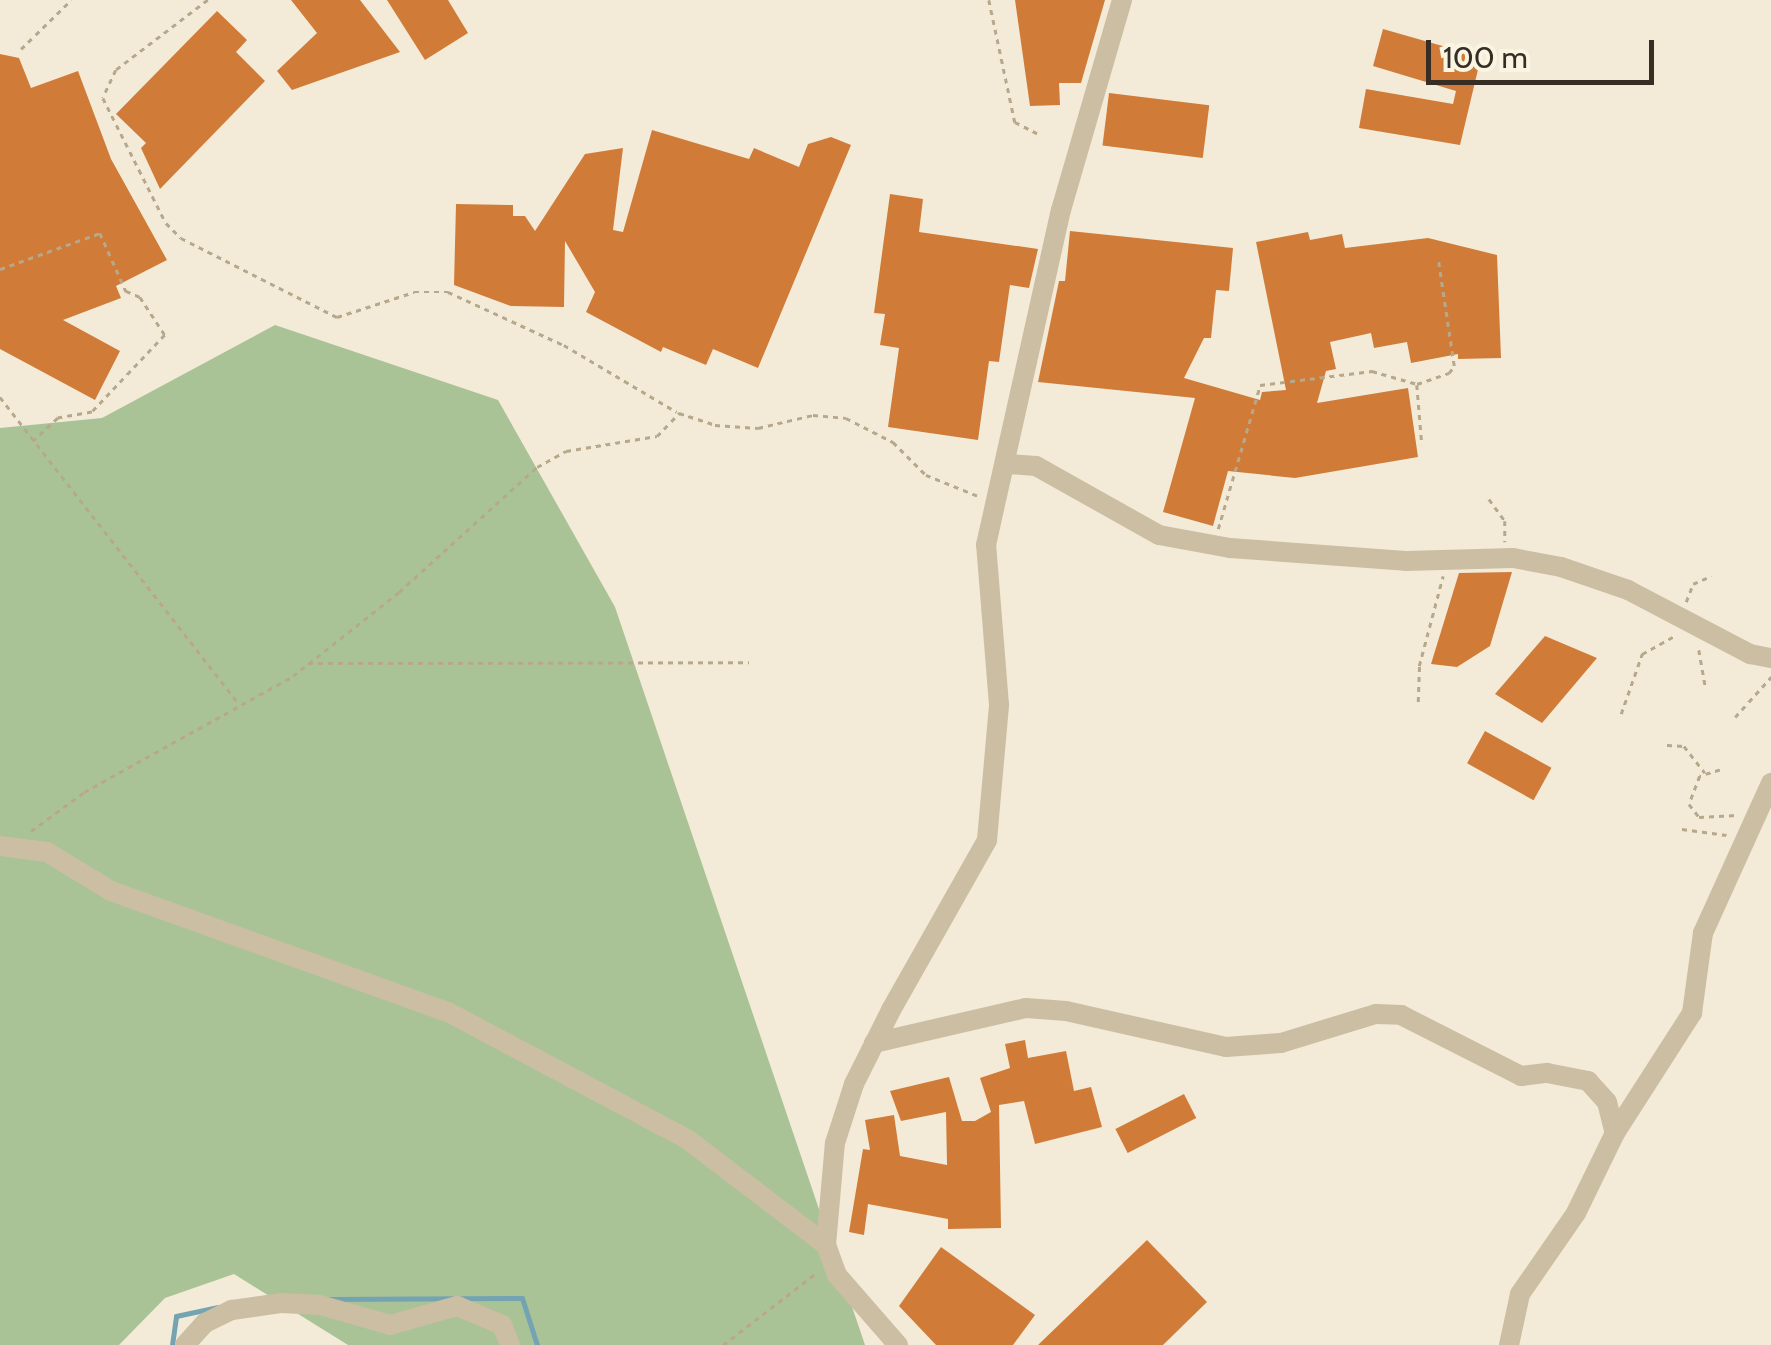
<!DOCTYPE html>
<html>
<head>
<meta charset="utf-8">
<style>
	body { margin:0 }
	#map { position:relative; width:1771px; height:1345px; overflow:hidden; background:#f3ebd7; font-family:Cabin,sans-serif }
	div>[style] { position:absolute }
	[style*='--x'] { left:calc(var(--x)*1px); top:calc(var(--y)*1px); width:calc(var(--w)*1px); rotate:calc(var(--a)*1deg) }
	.green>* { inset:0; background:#aac396 }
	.stream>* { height:5px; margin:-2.5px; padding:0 2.5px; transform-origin:2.5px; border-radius:2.5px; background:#74a3b2 }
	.building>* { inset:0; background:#d07c38; transform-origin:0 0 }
	.path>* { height:2.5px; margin-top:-1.25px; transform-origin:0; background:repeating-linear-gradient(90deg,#b7a88c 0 5px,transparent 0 10px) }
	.minor>* { height:20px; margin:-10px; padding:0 10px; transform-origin:10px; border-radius:10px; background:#ccbea2 }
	span { translate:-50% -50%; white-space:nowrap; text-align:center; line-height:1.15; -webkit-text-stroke:10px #faf5e3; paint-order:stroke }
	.scale { position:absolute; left:1426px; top:40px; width:228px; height:45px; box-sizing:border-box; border:5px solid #362e25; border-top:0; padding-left:12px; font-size:30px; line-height:35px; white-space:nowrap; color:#362e25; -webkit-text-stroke:8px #faf5e3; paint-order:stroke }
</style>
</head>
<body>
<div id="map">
	<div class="green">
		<i style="clip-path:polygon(275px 325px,498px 400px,615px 607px,865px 1345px,348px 1345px,234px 1274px,165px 1298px,119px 1345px,0 1345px,0 428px,102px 418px)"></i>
	</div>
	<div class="stream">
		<i style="--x:328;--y:1299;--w:194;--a:-0.3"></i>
		<i style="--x:522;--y:1298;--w:49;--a:72.3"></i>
		<i style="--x:172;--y:1345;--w:29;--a:-82"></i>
		<i style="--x:176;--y:1316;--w:43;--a:-12.1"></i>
	</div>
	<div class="building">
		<i style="clip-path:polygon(291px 0,360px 0,400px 52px,292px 90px,277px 71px,317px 33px)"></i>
		<i style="clip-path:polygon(387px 0,448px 0,468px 33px,425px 60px)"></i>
		<i style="clip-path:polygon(1015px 0,1105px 0,1081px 83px,1059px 83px,1060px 105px,1030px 106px)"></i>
		<i style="clip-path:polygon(217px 11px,247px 40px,236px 52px,265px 81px,160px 189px,141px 148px,146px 143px,116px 114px)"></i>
		<i style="clip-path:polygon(1383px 29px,1481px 57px,1460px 145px,1359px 128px,1366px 89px,1453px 104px,1456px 91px,1373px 66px)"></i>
		<i style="clip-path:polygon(0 54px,19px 58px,31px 88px,78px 71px,111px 159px,167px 260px,116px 286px,121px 298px,63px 320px,120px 351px,95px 400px,0 349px)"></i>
		<i style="left:1109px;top:93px;width:101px;height:53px;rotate:7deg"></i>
		<i style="clip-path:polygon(652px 130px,749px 159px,754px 148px,799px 167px,808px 144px,831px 137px,851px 145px,758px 368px,713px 349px,706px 365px,663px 347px,661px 352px,586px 312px,595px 292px,565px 241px,564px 307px,511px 306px,454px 285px,456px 204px,513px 205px,513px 216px,525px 216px,535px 231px,585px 154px,623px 148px,613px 230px,623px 232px)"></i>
		<i style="clip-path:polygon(890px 194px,923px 199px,919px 232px,1038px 249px,1029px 288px,1010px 285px,999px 362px,989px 361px,978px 440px,888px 427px,899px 348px,880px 345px,885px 314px,874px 313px)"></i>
		<i style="clip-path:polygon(1070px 231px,1233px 248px,1229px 291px,1216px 290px,1211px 338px,1204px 338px,1184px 378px,1260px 400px,1262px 392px,1286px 390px,1256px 242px,1308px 232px,1310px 240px,1342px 234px,1345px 248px,1428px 238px,1497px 255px,1501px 358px,1458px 359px,1458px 354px,1411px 363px,1407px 342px,1374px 348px,1371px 333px,1330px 342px,1336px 369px,1326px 371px,1317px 403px,1408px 388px,1418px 457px,1295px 478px,1228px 471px,1213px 526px,1163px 512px,1195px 398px,1038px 382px,1059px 281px,1065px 281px)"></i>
		<i style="clip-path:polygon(1512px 572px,1490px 646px,1457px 667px,1431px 664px,1459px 573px)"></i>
		<i style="clip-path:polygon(1545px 636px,1597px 658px,1542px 723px,1495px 694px)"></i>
		<i style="left:1485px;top:731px;width:76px;height:37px;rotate:29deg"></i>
		<i style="clip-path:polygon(1025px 1040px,1028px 1058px,1066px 1051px,1074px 1091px,1091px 1087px,1102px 1127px,1035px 1144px,1024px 1101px,999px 1105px,1001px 1228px,948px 1229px,948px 1219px,868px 1204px,864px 1235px,849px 1232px,863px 1149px,870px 1150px,865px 1120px,894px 1115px,900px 1156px,947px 1165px,946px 1112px,901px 1121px,890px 1091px,949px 1077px,962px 1121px,975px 1121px,991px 1112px,980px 1078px,1010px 1068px,1005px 1044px)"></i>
		<i style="left:1184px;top:1094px;width:27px;height:77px;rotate:63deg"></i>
		<i style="clip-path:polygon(1147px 1240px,1207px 1302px,1163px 1345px,1038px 1345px)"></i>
		<i style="clip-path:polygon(941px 1247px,1035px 1315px,1013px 1345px,936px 1345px,899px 1306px)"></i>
	</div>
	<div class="path">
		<i style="--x:208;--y:0;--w:116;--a:142.7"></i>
		<i style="--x:116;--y:70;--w:31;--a:115"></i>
		<i style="--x:103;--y:98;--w:140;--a:63.3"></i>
		<i style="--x:166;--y:223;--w:21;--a:45"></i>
		<i style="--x:181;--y:238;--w:175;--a:26.9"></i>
		<i style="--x:337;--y:317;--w:81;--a:-18"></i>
		<i style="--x:414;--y:292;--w:34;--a:0"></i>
		<i style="--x:448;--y:292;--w:128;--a:24.6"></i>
		<i style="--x:564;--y:345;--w:131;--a:30.7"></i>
		<i style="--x:989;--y:0;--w:125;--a:78"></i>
		<i style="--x:1015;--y:122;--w:25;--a:27"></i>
		<i style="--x:21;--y:49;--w:70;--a:-44.4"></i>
		<i style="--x:0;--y:269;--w:106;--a:-19.8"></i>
		<i style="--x:100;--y:233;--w:64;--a:65.9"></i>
		<i style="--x:126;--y:291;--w:15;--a:23"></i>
		<i style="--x:140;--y:297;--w:45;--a:56.7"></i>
		<i style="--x:165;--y:335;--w:106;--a:133.5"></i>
		<i style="--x:92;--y:412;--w:35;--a:170"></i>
		<i style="--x:58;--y:418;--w:33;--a:137"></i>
		<i style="--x:1417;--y:385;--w:60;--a:85.2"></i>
		<i style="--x:0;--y:397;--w:390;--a:52.1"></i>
		<i style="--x:1489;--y:499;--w:27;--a:54"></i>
		<i style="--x:1505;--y:521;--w:21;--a:90"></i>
		<i style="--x:1218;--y:529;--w:150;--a:-73.7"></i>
		<i style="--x:1260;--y:385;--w:113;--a:-7.1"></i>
		<i style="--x:1372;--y:371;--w:47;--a:16.1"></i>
		<i style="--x:1417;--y:384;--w:34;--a:-19"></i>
		<i style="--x:1449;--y:373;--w:9;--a:-54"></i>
		<i style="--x:1454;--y:366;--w:108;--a:-98.5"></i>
		<i style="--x:1686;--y:602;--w:19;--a:-69"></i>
		<i style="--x:1693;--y:584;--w:20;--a:-24"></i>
		<i style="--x:1699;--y:650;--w:39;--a:80"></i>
		<i style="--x:308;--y:663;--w:441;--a:-0.1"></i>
		<i style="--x:1418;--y:702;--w:36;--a:-88"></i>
		<i style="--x:1419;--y:666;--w:93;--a:-75.1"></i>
		<i style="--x:1621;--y:714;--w:64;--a:-70.7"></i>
		<i style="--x:1642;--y:654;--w:38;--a:-29"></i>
		<i style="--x:1735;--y:717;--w:54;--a:-48"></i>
		<i style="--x:1667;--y:745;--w:17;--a:3"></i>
		<i style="--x:1684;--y:746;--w:34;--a:52"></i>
		<i style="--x:1720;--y:770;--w:21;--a:163"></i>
		<i style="--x:1700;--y:776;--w:30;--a:111"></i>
		<i style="--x:1689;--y:804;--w:16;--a:52"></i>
		<i style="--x:1699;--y:817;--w:38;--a:-3"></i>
		<i style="--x:1682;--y:829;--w:45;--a:7.6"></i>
		<i style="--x:31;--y:831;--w:66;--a:-36.3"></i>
		<i style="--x:84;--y:792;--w:239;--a:-29"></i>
		<i style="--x:293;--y:676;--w:135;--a:-38.4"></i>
		<i style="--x:399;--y:592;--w:186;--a:-42.2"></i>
		<i style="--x:537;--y:467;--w:33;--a:-29"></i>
		<i style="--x:566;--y:451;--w:92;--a:-9.4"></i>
		<i style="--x:657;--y:436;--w:32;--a:-46"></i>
		<i style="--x:679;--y:413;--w:38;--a:18"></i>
		<i style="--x:715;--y:425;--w:43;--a:4"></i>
		<i style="--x:758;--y:428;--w:57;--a:-13.3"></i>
		<i style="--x:813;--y:415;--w:33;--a:5"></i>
		<i style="--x:846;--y:418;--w:53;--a:27.1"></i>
		<i style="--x:893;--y:442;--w:47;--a:45"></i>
		<i style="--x:926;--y:475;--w:56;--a:22"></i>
		<i style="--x:723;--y:1345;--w:116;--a:-37.7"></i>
	</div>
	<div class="minor">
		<i style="--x:1008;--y:464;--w:28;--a:4"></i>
		<i style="--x:1036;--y:466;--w:141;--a:29.3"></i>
		<i style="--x:1159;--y:535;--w:72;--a:10.4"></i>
		<i style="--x:1230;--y:548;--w:176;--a:4.2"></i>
		<i style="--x:1406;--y:561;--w:107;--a:-1.6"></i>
		<i style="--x:1513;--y:558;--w:49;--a:10.6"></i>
		<i style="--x:1561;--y:567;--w:71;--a:18.9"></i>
		<i style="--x:1628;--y:590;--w:138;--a:27.7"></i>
		<i style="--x:1750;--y:654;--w:21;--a:11"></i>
		<i style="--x:0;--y:846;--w:47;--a:7.3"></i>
		<i style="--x:47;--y:852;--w:75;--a:31.4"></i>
		<i style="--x:111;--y:891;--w:358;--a:19.8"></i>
		<i style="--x:448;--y:1012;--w:271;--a:28"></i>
		<i style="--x:687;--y:1139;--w:175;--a:37.3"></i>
		<i style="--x:874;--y:1043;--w:156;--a:-13"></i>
		<i style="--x:1026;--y:1008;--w:40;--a:4.3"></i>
		<i style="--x:1066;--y:1011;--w:164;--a:12.7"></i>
		<i style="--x:1226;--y:1047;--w:55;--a:-4.2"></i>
		<i style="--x:1281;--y:1043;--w:99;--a:-17"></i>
		<i style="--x:1376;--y:1014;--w:25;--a:2"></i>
		<i style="--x:1401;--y:1015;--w:135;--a:26.9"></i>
		<i style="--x:1521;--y:1076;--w:26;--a:-7"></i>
		<i style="--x:1547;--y:1073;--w:42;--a:11"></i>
		<i style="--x:1588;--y:1081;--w:28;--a:48"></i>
		<i style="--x:1607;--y:1102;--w:32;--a:76"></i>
		<i style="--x:185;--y:1345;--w:30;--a:-48"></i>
		<i style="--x:205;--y:1323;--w:30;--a:-26"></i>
		<i style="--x:232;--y:1310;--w:49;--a:-8.1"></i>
		<i style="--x:281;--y:1303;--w:39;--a:3"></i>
		<i style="--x:320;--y:1305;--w:73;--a:15.9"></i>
		<i style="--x:390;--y:1325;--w:70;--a:-15.8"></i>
		<i style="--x:457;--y:1306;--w:49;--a:22.9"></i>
		<i style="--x:502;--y:1325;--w:22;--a:68"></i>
		<i style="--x:898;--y:1345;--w:93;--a:-131.1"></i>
		<i style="--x:837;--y:1275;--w:32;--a:-110"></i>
		<i style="--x:826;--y:1245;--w:102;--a:-85"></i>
		<i style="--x:835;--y:1143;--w:62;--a:-72.1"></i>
		<i style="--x:854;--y:1084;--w:83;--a:-63.4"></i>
		<i style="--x:891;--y:1010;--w:195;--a:-60.5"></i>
		<i style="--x:987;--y:840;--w:136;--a:-84.9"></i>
		<i style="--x:999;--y:705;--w:161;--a:-94.6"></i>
		<i style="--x:986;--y:545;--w:343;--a:-77.4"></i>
		<i style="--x:1061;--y:210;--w:219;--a:-73.8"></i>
		<i style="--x:1509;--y:1345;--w:52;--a:-77.8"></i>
		<i style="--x:1520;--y:1294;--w:98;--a:-55.3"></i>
		<i style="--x:1576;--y:1213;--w:89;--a:-64"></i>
		<i style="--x:1615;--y:1133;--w:143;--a:-57.3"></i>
		<i style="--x:1692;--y:1013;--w:81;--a:-82.2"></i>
		<i style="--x:1703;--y:933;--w:165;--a:-65.6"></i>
	</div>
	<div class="scale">100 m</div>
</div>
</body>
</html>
